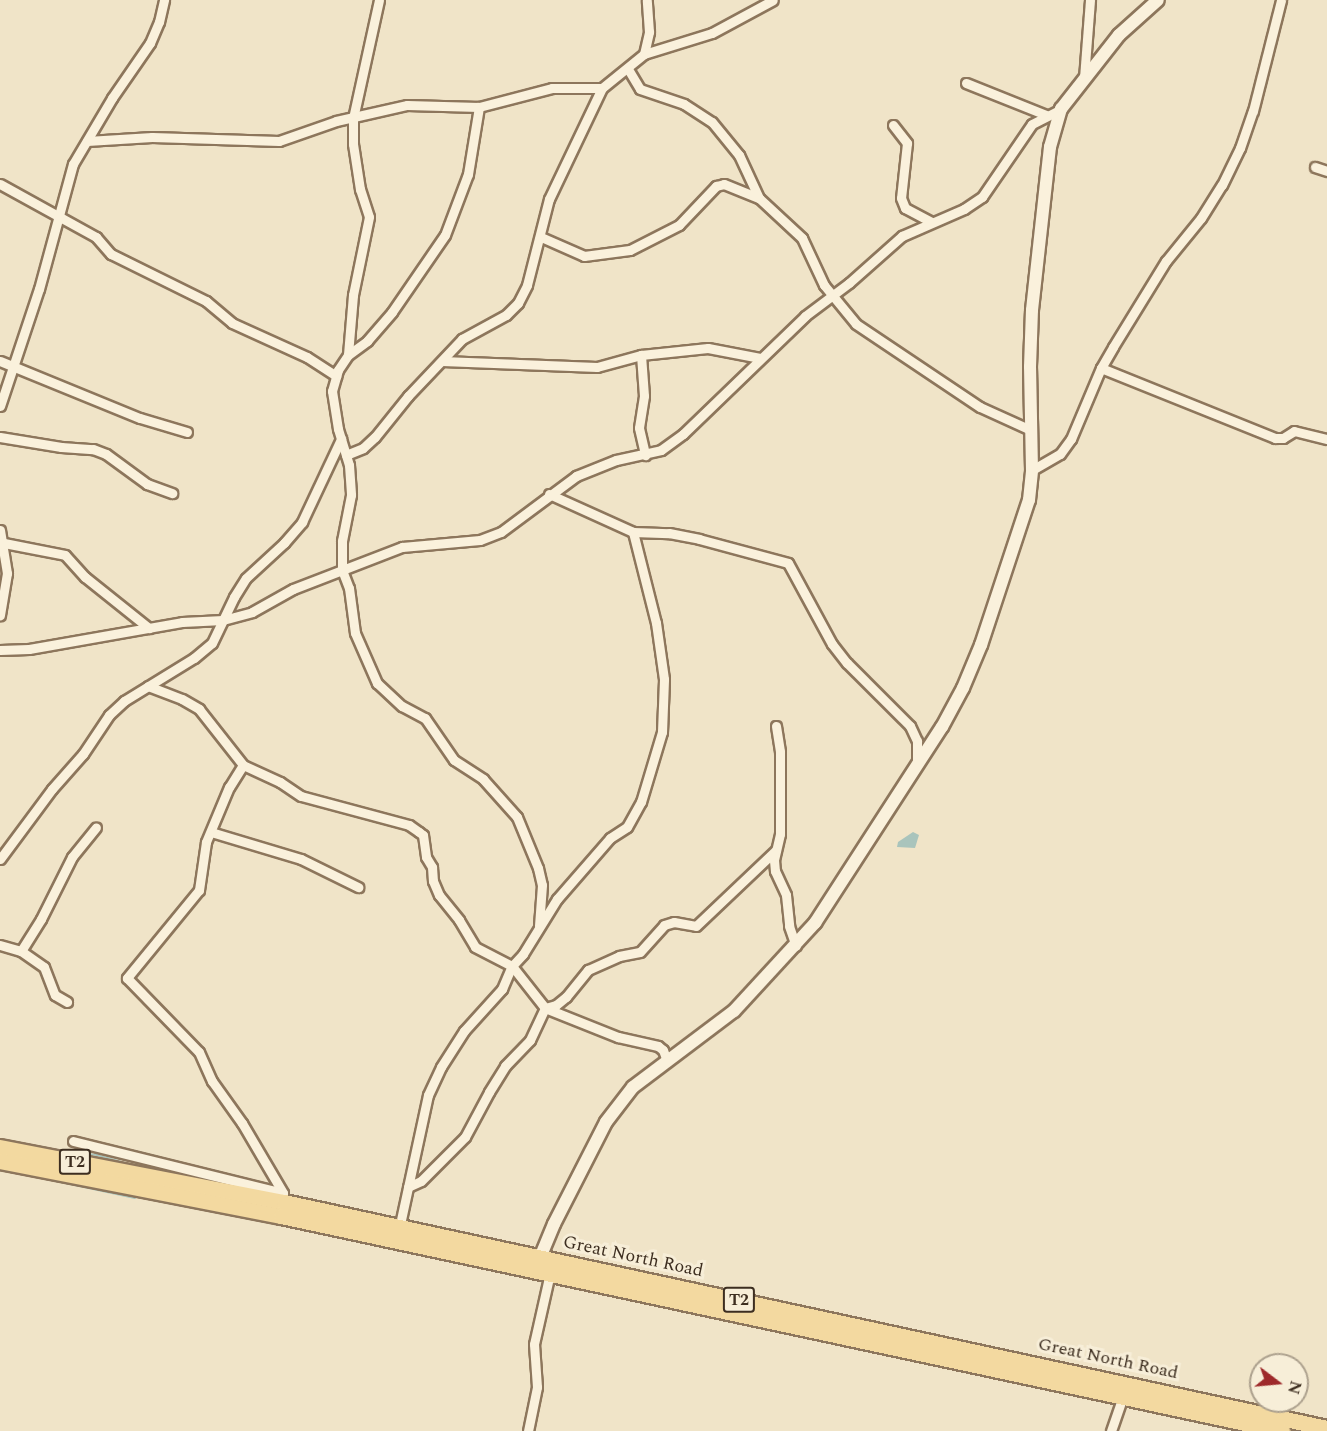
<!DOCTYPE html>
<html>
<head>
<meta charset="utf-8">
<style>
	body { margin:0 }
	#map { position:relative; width:1327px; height:1431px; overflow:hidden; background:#f0e4c8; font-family:Spectral,serif }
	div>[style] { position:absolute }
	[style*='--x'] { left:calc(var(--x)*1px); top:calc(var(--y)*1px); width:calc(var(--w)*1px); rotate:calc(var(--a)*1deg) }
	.water>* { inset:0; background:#a9c4bc }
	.stream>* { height:2px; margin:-1px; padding:0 1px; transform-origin:1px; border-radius:1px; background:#a9c4bc }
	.roads { filter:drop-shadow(2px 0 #8d765c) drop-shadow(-2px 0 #8d765c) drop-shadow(0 2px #8d765c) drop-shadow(0 -2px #8d765c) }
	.minor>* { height:9px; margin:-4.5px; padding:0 4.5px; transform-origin:4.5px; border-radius:4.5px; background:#faf1dc }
	.tertiary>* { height:12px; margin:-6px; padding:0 6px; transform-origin:6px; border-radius:6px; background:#faf1dc }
	.primary>* { height:15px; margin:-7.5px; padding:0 7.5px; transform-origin:7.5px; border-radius:7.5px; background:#f3d9a0 }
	span { translate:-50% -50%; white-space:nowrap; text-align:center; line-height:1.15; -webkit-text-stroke:6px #f7eed8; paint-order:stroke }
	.shield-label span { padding:2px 4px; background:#f7eed8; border:2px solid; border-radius:4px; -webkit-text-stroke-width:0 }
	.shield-label { font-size:16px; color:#3d2e20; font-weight:700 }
	.street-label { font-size:18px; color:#3d2e20 }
	.north { position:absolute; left:1249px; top:1353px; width:60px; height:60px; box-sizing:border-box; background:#f7eed8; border:2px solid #ada18e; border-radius:50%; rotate:106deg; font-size:16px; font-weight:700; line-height:24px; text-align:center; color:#3d2e20 }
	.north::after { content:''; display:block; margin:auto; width:21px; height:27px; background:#9e2a2b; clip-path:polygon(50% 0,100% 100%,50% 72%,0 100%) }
</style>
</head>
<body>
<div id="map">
	<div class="water">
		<i style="clip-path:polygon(913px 832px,919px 835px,915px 848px,897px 847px,898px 842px)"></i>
	</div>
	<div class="stream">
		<i style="--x:44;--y:1149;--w:53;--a:6.5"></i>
		<i style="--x:97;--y:1155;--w:40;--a:16"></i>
		<i style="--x:0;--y:1169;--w:138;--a:12.1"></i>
	</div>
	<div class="roads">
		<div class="minor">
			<i style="--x:379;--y:0;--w:121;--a:102.4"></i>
			<i style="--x:353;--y:118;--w:26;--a:90"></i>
			<i style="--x:353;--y:144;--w:46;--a:81.2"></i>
			<i style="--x:360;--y:189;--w:29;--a:72"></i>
			<i style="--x:369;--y:217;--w:80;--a:101.6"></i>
			<i style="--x:353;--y:295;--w:60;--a:94.8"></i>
			<i style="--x:348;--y:355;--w:18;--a:124"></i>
			<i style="--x:338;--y:370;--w:22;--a:106"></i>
			<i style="--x:332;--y:391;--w:38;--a:81"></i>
			<i style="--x:338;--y:429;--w:38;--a:73"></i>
			<i style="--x:349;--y:465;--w:30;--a:86"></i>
			<i style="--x:351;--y:495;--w:47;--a:101.1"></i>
			<i style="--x:342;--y:541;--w:29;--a:90"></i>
			<i style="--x:342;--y:570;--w:19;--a:69"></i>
			<i style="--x:349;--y:588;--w:45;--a:82.4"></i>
			<i style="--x:355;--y:633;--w:55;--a:66.3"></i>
			<i style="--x:377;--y:683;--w:34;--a:43"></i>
			<i style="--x:402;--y:706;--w:26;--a:28"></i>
			<i style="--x:425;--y:718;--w:51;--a:55.4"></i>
			<i style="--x:454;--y:760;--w:35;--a:33"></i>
			<i style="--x:483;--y:779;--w:51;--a:48.2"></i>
			<i style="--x:517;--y:817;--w:55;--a:67.6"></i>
			<i style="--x:538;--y:868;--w:17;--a:77"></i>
			<i style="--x:542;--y:885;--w:41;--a:94.2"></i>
			<i style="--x:644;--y:54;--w:23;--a:-77"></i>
			<i style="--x:649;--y:32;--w:32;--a:-94"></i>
			<i style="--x:628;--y:69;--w:23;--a:59"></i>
			<i style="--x:640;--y:89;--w:46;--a:18.8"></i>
			<i style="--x:684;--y:104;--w:33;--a:33"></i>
			<i style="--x:712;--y:122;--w:43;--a:50.7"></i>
			<i style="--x:739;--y:155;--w:47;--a:65.1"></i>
			<i style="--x:759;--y:198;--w:59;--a:42.9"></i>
			<i style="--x:802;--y:238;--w:52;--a:64.9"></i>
			<i style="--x:824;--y:285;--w:50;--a:50.6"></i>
			<i style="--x:856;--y:324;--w:149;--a:33.8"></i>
			<i style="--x:980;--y:407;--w:56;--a:24.3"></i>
			<i style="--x:1084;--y:78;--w:78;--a:-85.6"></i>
			<i style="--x:966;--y:83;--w:86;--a:21.8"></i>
			<i style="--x:893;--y:125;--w:23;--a:52"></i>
			<i style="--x:907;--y:143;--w:55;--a:96.2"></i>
			<i style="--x:901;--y:198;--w:11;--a:68"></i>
			<i style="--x:905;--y:208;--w:30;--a:28"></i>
			<i style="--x:87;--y:141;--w:65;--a:-3.5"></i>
			<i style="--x:152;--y:137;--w:127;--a:1.8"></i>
			<i style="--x:279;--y:141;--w:60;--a:-19.3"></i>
			<i style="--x:336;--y:121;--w:73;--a:-12.7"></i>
			<i style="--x:407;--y:105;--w:72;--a:1.6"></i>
			<i style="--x:479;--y:107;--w:75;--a:-14.6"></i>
			<i style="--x:552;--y:88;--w:50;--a:0"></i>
			<i style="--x:602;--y:88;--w:54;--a:-39"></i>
			<i style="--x:644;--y:54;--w:71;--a:-17.2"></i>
			<i style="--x:712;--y:33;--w:69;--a:-28.4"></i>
			<i style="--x:1315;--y:167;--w:13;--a:18"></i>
			<i style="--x:0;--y:184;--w:110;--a:28.9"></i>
			<i style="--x:96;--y:237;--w:23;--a:49"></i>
			<i style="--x:111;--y:254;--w:106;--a:26.3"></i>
			<i style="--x:206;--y:301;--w:34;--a:40"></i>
			<i style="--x:232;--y:323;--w:82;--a:24.4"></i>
			<i style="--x:307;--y:357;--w:35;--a:33"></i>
			<i style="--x:541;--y:237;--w:47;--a:23.8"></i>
			<i style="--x:584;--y:256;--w:46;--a:-7.4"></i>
			<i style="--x:630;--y:250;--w:55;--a:-27"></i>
			<i style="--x:679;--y:225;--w:54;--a:-46.5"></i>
			<i style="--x:716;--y:186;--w:8;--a:-14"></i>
			<i style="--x:724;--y:184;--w:38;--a:22"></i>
			<i style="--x:348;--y:355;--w:24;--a:-36"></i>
			<i style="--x:367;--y:341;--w:38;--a:-49"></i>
			<i style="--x:392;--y:312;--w:93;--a:-55.5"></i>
			<i style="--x:445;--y:235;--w:65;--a:-69.3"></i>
			<i style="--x:468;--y:174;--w:68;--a:-80.7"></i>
			<i style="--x:641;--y:355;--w:41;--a:85.8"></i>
			<i style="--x:644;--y:396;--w:32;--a:99"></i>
			<i style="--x:639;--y:428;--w:28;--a:77"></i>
			<i style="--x:0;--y:361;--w:151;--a:22.2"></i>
			<i style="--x:140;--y:418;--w:49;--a:16.6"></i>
			<i style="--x:442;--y:361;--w:155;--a:2.2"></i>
			<i style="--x:597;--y:367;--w:46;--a:-15.3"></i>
			<i style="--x:641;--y:355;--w:67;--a:-6"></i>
			<i style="--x:708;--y:348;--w:53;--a:10.9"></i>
			<i style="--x:1101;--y:368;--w:188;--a:21.9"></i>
			<i style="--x:1275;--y:438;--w:8;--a:0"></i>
			<i style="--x:1283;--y:438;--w:13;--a:-32"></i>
			<i style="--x:1294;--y:431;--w:34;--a:14"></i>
			<i style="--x:0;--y:406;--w:123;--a:-71.6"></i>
			<i style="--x:39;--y:289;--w:130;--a:-74.8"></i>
			<i style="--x:73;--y:164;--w:77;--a:-59.4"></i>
			<i style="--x:112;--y:98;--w:67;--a:-55.4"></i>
			<i style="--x:150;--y:43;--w:23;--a:-67"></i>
			<i style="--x:159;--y:22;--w:23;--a:-77"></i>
			<i style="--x:0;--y:437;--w:62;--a:9.3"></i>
			<i style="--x:61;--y:447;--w:32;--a:4"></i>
			<i style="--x:93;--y:449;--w:14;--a:21"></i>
			<i style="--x:106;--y:454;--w:51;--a:36.2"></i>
			<i style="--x:147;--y:484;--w:27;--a:20"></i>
			<i style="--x:346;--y:455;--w:18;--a:-22"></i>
			<i style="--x:363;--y:448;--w:16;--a:-43"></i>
			<i style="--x:375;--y:437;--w:53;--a:-51.2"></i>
			<i style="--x:408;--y:396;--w:79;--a:-46.5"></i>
			<i style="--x:462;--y:339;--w:50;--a:-28.6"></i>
			<i style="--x:506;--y:315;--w:17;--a:-45"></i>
			<i style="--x:518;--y:303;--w:20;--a:-63"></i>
			<i style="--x:527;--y:285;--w:89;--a:-75.7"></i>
			<i style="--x:549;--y:199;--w:123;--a:-64.5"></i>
			<i style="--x:1032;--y:470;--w:32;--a:-30"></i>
			<i style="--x:1060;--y:454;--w:19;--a:-54"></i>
			<i style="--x:1071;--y:439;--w:77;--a:-67.1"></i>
			<i style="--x:1101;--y:368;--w:24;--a:-60"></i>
			<i style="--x:1113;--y:347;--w:101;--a:-58.4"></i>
			<i style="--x:1166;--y:261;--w:55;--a:-50.9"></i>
			<i style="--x:1201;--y:218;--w:39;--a:-58"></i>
			<i style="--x:1222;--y:185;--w:41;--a:-64.1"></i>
			<i style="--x:1240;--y:148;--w:39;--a:-71"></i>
			<i style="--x:1253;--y:111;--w:114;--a:-75.8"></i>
			<i style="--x:549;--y:494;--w:92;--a:24.3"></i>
			<i style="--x:633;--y:532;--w:36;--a:2"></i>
			<i style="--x:669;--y:533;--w:31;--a:11"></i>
			<i style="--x:699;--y:539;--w:92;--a:15.1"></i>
			<i style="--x:788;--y:563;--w:92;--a:61.5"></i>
			<i style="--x:832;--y:644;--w:24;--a:52"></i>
			<i style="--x:847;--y:663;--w:89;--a:45"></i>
			<i style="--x:910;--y:726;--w:17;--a:65"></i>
			<i style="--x:917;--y:741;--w:23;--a:90"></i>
			<i style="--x:0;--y:530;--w:44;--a:80.8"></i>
			<i style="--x:7;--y:573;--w:43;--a:99.5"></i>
			<i style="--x:4;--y:543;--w:62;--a:11.1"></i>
			<i style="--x:65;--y:555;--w:30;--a:48"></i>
			<i style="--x:85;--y:577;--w:82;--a:38.6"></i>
			<i style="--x:0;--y:650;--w:29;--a:-2"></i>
			<i style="--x:29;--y:649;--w:155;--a:-10"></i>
			<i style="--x:182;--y:622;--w:41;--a:-2.8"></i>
			<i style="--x:223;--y:620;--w:30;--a:-15"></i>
			<i style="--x:252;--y:612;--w:47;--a:-29.3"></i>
			<i style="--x:293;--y:589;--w:117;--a:-21.1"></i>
			<i style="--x:402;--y:547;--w:78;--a:-5.1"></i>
			<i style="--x:480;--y:540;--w:22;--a:-21"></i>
			<i style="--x:501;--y:532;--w:94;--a:-36.7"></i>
			<i style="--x:576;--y:476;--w:43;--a:-21.8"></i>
			<i style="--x:616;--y:460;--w:46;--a:-12.5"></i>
			<i style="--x:661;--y:450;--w:27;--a:-36"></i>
			<i style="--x:683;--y:434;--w:170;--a:-44"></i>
			<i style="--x:805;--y:316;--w:55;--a:-36.9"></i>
			<i style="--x:849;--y:283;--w:71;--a:-41.6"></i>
			<i style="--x:902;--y:236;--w:68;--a:-23.5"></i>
			<i style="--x:964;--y:209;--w:22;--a:-34"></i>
			<i style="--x:982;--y:197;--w:88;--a:-55.6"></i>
			<i style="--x:1032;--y:124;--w:33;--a:-27"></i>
			<i style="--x:148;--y:686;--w:36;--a:21"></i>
			<i style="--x:182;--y:699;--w:20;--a:30"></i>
			<i style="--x:199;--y:709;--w:71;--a:51.8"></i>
			<i style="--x:243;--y:765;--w:41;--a:24.7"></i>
			<i style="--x:280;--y:782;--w:25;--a:34"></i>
			<i style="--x:301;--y:796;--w:112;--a:15"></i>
			<i style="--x:409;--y:825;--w:12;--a:35"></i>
			<i style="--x:419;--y:832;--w:5;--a:37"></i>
			<i style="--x:423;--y:835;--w:22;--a:82"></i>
			<i style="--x:426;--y:857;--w:12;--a:59"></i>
			<i style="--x:432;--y:867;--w:14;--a:86"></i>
			<i style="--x:433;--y:881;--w:15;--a:67"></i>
			<i style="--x:439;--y:895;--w:32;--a:51"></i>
			<i style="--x:459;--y:920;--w:31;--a:59"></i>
			<i style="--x:475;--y:947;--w:42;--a:27.2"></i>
			<i style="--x:512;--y:966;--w:53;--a:51.8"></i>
			<i style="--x:545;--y:1008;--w:79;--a:21.7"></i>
			<i style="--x:618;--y:1037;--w:41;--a:12.7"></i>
			<i style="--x:658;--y:1046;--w:6;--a:39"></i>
			<i style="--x:663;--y:1050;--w:12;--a:70"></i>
			<i style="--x:776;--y:726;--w:26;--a:81"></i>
			<i style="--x:780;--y:752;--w:82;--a:90"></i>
			<i style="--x:780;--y:834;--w:27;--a:103"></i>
			<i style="--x:774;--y:860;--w:11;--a:85"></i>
			<i style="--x:775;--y:871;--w:26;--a:65"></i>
			<i style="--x:786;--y:895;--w:31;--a:84"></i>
			<i style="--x:789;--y:926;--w:21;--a:71"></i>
			<i style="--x:243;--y:765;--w:26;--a:122"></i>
			<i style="--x:229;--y:787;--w:60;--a:112.7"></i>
			<i style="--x:206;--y:842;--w:49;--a:98.3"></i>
			<i style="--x:199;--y:890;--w:114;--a:129.3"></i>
			<i style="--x:127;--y:978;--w:103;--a:45.8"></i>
			<i style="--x:199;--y:1052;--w:32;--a:66"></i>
			<i style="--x:212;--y:1081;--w:52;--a:54.5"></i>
			<i style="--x:242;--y:1123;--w:81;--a:59.6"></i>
			<i style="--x:283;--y:1193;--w:11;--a:95"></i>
			<i style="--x:211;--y:832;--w:94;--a:16.7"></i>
			<i style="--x:301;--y:859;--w:64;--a:26.2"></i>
			<i style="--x:0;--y:859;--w:87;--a:-53.4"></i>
			<i style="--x:52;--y:789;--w:47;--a:-48.5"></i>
			<i style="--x:83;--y:754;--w:47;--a:-56.3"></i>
			<i style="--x:109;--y:715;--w:21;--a:-43"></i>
			<i style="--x:124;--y:701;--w:82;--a:-31.6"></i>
			<i style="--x:194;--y:658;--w:23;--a:-40"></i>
			<i style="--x:212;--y:643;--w:51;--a:-64.4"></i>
			<i style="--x:234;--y:597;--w:22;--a:-58"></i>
			<i style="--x:246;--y:578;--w:52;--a:-42.6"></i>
			<i style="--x:284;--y:543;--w:28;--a:-49"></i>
			<i style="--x:302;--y:522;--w:92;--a:-64.8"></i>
			<i style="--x:0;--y:945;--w:22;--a:16"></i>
			<i style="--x:21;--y:951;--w:28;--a:35"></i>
			<i style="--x:44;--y:967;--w:30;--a:69"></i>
			<i style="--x:55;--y:995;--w:14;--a:30"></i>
			<i style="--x:21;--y:951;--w:38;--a:-58"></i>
			<i style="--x:41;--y:919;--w:69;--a:-63.4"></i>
			<i style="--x:72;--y:857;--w:38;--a:-51"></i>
			<i style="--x:73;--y:1141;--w:216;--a:13.9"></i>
			<i style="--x:408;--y:1187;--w:14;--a:-25"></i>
			<i style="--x:421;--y:1181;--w:62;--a:-45"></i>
			<i style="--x:465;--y:1137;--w:51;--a:-61.9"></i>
			<i style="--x:489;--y:1092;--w:31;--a:-58"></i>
			<i style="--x:505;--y:1066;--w:36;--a:-46"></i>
			<i style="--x:530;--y:1040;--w:35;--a:-65"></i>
			<i style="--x:545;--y:1008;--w:11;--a:-15"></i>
			<i style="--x:556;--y:1005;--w:13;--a:-39"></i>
			<i style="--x:566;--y:997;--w:35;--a:-51"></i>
			<i style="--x:588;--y:970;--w:34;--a:-24"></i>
			<i style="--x:619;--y:956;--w:21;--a:-11"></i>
			<i style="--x:640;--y:952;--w:36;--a:-48"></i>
			<i style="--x:664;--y:925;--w:10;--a:-17"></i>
			<i style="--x:674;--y:922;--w:22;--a:10"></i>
			<i style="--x:696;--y:926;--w:110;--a:-43.5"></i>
			<i style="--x:399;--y:1229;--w:137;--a:-77.8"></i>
			<i style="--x:428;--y:1095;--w:31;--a:-65"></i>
			<i style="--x:441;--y:1067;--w:43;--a:-57.4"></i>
			<i style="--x:464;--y:1031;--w:57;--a:-47.9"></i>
			<i style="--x:502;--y:989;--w:25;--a:-67"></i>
			<i style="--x:512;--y:966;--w:16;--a:-47"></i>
			<i style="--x:523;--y:954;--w:65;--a:-58.3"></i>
			<i style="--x:557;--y:899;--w:81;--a:-49"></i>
			<i style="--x:610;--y:838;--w:20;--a:-33"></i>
			<i style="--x:627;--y:827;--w:29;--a:-61"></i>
			<i style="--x:641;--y:802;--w:73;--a:-73.3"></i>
			<i style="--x:662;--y:732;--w:53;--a:-87.8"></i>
			<i style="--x:664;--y:679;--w:57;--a:-98.1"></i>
			<i style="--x:656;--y:623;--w:94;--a:-104.2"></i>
			<i style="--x:528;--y:1431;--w:45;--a:-78.4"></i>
			<i style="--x:537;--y:1387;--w:43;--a:-94"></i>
			<i style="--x:534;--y:1344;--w:73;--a:-77.3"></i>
			<i style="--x:1111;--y:1431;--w:37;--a:-71"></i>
		</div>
		<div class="tertiary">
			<i style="--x:537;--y:1265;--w:44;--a:-67.5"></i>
			<i style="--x:554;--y:1224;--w:114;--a:-63"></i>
			<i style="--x:606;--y:1122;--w:44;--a:-52.4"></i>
			<i style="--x:633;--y:1087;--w:126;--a:-37"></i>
			<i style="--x:734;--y:1011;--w:120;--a:-47.4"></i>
			<i style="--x:815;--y:923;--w:234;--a:-57.1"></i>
			<i style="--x:942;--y:727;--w:44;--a:-61.7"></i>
			<i style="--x:963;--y:688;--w:47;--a:-67.3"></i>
			<i style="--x:981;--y:645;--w:153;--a:-71.7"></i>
			<i style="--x:1029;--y:500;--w:30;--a:-84"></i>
			<i style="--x:1032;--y:470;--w:103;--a:-91.1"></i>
			<i style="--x:1030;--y:367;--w:57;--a:-88"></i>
			<i style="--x:1032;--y:310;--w:164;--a:-83.7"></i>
			<i style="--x:1050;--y:147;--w:40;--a:-74"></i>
			<i style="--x:1061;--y:109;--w:94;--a:-51.9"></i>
			<i style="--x:1119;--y:35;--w:52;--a:-41.9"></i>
		</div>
		<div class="primary">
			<i style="--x:0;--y:1147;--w:289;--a:11"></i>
			<i style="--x:284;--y:1202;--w:1067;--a:12.23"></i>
			<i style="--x:0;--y:1161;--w:286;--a:11.1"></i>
			<i style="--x:281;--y:1216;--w:1024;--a:12.12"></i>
		</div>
	</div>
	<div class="shield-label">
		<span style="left:75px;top:1162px">T2</span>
		<span style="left:739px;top:1300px">T2</span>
	</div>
	<div class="street-label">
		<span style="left:633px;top:1257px;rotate:12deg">Great North Road</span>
		<span style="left:1108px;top:1359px;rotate:12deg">Great North Road</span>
	</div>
	<div class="north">N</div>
</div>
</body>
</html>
